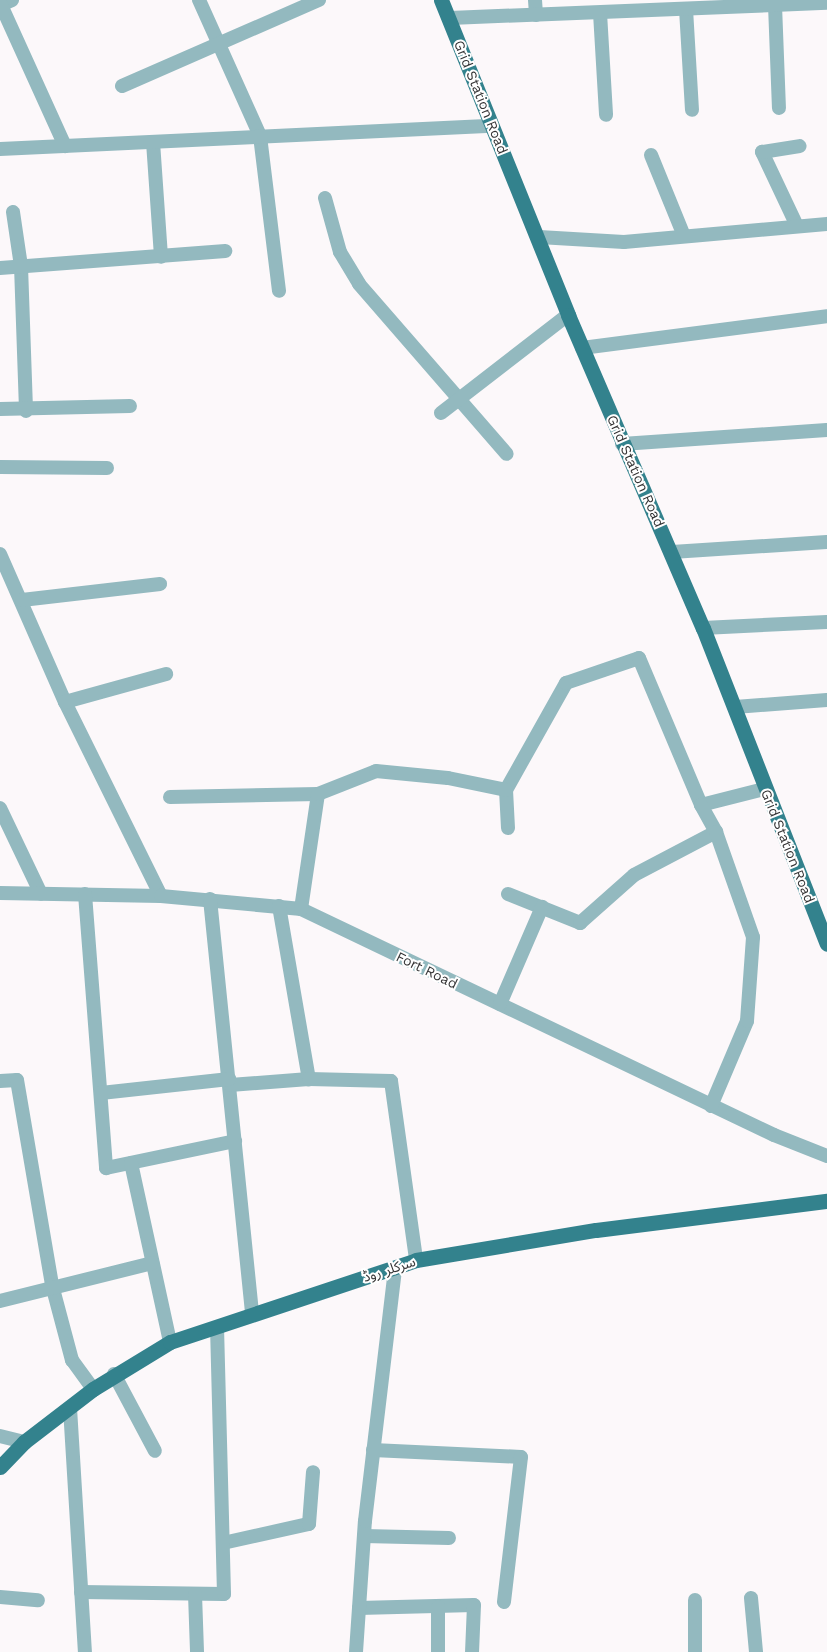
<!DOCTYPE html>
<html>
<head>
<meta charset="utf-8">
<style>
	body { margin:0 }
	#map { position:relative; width:827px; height:1652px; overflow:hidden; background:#fcf8fa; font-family:"Work Sans","Noto Sans Arabic",sans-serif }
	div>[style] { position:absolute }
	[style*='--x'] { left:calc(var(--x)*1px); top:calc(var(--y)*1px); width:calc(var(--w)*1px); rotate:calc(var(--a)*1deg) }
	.minor>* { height:14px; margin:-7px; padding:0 7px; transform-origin:7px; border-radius:7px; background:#93b9bf }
	.major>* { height:15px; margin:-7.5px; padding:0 7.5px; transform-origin:7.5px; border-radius:7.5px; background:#33828d }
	span { translate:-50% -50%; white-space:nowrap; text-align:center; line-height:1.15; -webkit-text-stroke:4px #fff; paint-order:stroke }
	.street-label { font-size:14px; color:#343334 }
</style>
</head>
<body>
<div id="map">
	<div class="minor">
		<i style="--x:12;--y:0;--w:12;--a:156"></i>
		<i style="--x:1;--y:5;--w:155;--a:65.6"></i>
		<i style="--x:199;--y:0;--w:149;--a:65.8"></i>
		<i style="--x:260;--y:136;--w:156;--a:83"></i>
		<i style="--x:535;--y:0;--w:15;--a:86"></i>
		<i style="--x:775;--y:5;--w:103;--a:87.8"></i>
		<i style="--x:686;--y:9;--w:101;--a:86.6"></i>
		<i style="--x:600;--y:13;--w:102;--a:86.6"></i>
		<i style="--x:450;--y:18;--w:377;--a:-2.3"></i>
		<i style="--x:122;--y:86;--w:215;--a:-23.6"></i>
		<i style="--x:153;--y:142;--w:115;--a:86"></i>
		<i style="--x:0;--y:149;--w:492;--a:-2.7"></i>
		<i style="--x:651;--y:155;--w:87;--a:67.8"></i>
		<i style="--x:325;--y:198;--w:56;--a:74.5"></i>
		<i style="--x:340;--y:252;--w:37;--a:59"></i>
		<i style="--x:359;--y:284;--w:225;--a:49"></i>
		<i style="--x:13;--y:212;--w:55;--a:81.6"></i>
		<i style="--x:21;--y:266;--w:145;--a:88"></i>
		<i style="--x:797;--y:226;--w:82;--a:-115.3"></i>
		<i style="--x:762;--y:152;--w:38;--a:-9"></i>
		<i style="--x:539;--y:237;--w:85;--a:3.4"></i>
		<i style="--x:624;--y:242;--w:204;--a:-5.1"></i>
		<i style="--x:0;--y:268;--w:226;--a:-4.3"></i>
		<i style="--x:582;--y:348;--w:247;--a:-7.4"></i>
		<i style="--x:0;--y:409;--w:130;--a:-1.3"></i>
		<i style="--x:441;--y:413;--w:160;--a:-37.7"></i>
		<i style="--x:622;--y:444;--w:205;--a:-3.9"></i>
		<i style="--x:0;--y:467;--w:107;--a:0.5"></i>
		<i style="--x:672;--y:552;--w:155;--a:-3.7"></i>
		<i style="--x:0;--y:554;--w:162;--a:66.3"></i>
		<i style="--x:65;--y:702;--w:216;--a:63.7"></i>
		<i style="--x:22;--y:600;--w:139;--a:-6.6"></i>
		<i style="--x:703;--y:628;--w:124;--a:-2.8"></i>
		<i style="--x:65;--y:702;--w:105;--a:-15.5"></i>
		<i style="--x:735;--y:707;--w:92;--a:-4.4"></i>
		<i style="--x:170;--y:797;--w:148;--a:-1.2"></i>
		<i style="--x:0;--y:808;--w:95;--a:64.5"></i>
		<i style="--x:508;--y:828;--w:38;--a:-93"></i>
		<i style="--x:506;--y:790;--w:123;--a:-60.7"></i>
		<i style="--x:566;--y:683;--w:77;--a:-18.9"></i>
		<i style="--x:639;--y:658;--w:160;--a:67.1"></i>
		<i style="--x:701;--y:805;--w:65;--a:-14.3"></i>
		<i style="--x:0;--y:893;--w:161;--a:1.1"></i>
		<i style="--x:161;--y:896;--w:141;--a:5.3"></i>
		<i style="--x:301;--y:909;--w:524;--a:25.54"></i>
		<i style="--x:774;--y:1135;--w:57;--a:21.6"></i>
		<i style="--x:85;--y:894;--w:275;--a:85.6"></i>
		<i style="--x:106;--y:1168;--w:132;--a:-11.8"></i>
		<i style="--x:508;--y:894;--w:78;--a:21.9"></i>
		<i style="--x:580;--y:923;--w:72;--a:-41.6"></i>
		<i style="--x:634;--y:875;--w:93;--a:-27.7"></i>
		<i style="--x:716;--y:832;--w:31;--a:-119"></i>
		<i style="--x:210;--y:899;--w:416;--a:84.2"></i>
		<i style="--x:279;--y:906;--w:176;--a:80.2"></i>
		<i style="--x:301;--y:909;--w:116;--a:-81.6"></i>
		<i style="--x:318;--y:794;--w:62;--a:-21.6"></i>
		<i style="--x:376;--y:771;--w:72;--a:5.6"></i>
		<i style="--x:448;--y:778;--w:59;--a:11.7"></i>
		<i style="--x:500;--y:1004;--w:106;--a:-66.6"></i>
		<i style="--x:0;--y:1081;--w:17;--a:-3"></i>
		<i style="--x:17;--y:1080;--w:208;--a:80.3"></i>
		<i style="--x:52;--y:1285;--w:78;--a:75.1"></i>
		<i style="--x:72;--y:1360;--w:36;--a:54"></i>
		<i style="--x:230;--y:1085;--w:79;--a:-4.3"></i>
		<i style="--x:309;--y:1079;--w:82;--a:1.4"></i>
		<i style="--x:391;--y:1081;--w:181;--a:82"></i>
		<i style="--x:101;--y:1093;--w:129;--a:-6.2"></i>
		<i style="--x:711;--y:1106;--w:92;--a:-67"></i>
		<i style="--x:747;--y:1021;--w:84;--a:-85.9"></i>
		<i style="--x:753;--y:937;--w:111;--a:-109.4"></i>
		<i style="--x:131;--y:1163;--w:183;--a:77.7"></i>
		<i style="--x:0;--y:1301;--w:157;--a:-14"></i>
		<i style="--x:114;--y:1374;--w:87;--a:62"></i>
		<i style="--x:70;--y:1408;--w:244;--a:86.5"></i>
		<i style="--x:0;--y:1436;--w:25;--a:14"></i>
		<i style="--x:373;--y:1450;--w:148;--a:2.7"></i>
		<i style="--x:521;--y:1457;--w:146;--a:96.7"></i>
		<i style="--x:364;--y:1536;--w:85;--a:1.3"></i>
		<i style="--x:223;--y:1543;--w:88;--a:-12.5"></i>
		<i style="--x:309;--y:1524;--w:52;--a:-85.6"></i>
		<i style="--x:81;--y:1592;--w:143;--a:0.8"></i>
		<i style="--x:224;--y:1594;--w:266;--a:-91.5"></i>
		<i style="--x:195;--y:1594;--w:58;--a:88"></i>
		<i style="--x:0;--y:1597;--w:38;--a:5"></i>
		<i style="--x:751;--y:1598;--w:54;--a:84.7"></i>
		<i style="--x:359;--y:1608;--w:115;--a:-1.5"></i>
		<i style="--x:474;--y:1605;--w:47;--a:92.4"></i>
		<i style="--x:356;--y:1652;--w:131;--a:-86.1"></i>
		<i style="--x:365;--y:1521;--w:255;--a:-83.2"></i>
		<i style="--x:438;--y:1652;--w:45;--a:-90"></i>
		<i style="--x:695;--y:1652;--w:52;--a:-90"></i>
	</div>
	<div class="major">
		<i style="--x:441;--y:0;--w:340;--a:68"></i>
		<i style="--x:568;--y:315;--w:341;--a:66.7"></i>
		<i style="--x:703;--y:628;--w:339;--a:68.6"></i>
		<i style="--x:0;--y:1467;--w:35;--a:-46"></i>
		<i style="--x:24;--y:1442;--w:87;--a:-37.5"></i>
		<i style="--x:93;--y:1389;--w:90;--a:-31.4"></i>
		<i style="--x:170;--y:1342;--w:259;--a:-18.4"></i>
		<i style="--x:416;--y:1260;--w:182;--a:-9.5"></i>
		<i style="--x:596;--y:1230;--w:233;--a:-7.2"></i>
	</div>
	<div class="street-label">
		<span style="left:481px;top:97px;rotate:68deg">Grid Station Road</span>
		<span style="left:636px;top:471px;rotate:66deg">Grid Station Road</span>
		<span style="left:788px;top:846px;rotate:68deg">Grid Station Road</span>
		<span style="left:427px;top:970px;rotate:26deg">Fort Road</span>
		<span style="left:389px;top:1269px;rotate:-18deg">سرکلر روڈ</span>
	</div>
</div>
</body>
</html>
